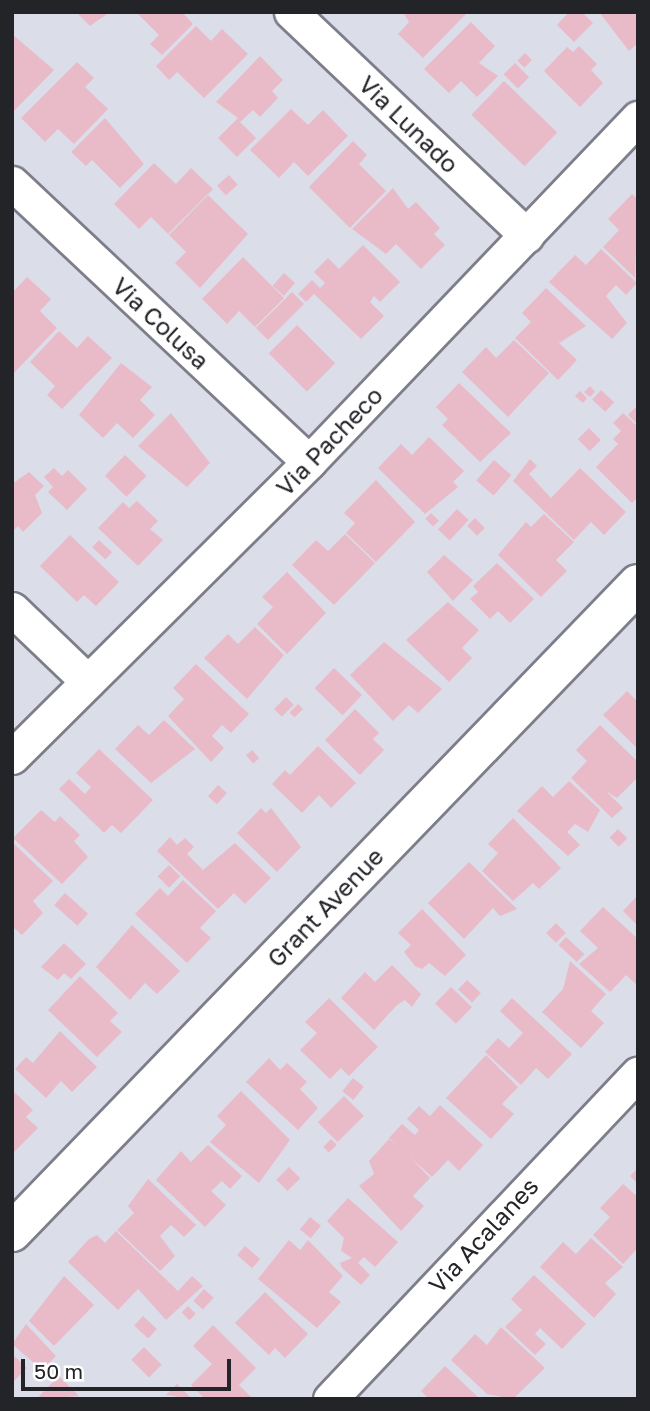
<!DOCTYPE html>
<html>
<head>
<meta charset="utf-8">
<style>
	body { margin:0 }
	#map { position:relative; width:650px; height:1411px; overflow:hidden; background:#dbdde9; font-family:"Golos Text",sans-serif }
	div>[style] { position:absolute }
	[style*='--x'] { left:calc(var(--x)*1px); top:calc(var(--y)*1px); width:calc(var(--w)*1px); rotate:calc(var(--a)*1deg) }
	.building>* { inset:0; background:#e9bbc9; transform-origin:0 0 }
	.roads { filter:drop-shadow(2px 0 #7d7e89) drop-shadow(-2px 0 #7d7e89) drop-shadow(0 2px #7d7e89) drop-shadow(0 -2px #7d7e89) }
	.minor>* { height:33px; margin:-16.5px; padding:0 16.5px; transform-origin:16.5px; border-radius:16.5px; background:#fff }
	.major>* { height:38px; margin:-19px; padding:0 19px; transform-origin:19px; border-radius:19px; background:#fff }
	span { translate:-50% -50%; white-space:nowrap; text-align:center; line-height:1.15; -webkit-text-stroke:7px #fff; paint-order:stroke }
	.street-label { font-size:24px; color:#232428 }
	.frame { position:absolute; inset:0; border:14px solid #232428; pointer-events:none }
	.scale { position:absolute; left:21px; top:1359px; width:210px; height:32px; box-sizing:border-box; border:4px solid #232428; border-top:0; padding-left:9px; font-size:21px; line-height:24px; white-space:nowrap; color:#232428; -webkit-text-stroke:5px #fff; paint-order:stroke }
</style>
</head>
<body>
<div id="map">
	<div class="building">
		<i style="clip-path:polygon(76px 12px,110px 12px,90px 26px)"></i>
		<i style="clip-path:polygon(136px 12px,182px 12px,193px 24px,162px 55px,150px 44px,159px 35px)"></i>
		<i style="clip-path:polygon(403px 12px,468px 12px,423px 58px,398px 34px,409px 22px)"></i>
		<i style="clip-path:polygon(569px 12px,582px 12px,593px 23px,574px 42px,557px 25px)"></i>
		<i style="clip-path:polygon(599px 12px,638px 12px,638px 43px,629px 51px)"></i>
		<i style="clip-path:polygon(471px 22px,495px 46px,479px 63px,498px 76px,477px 97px,461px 81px,449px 93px,424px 69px)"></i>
		<i style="clip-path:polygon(196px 26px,211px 41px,222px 29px,248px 54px,204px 98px,177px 72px,169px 80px,156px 66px)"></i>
		<i style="clip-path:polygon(12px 34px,54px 70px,12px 113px)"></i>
		<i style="clip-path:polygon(579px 46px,597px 64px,591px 70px,603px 83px,580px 107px,544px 71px,567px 47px,573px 52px)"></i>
		<i style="left:525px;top:53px;width:10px;height:11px;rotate:45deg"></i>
		<i style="clip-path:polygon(260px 56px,283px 80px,272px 91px,278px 98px,260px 117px,253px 110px,240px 122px,256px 138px,237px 157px,218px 138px,238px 118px,216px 102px)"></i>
		<i style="clip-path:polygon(77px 62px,94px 78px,85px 87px,108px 109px,74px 144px,58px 129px,45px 142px,21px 118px)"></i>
		<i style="left:515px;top:63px;width:20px;height:16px;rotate:45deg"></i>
		<i style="left:504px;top:81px;width:74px;height:47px;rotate:44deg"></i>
		<i style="clip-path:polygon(291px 109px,308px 125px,323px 110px,348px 136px,308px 176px,294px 162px,279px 178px,250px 150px)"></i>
		<i style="clip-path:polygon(105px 118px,144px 164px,120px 188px,92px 160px,86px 166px,71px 152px)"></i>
		<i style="clip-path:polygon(353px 141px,367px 155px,359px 164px,386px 191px,350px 228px,309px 187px)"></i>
		<i style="clip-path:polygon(154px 163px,176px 184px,191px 168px,213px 189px,168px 234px,151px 217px,139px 229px,114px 204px)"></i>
		<i style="left:229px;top:175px;width:13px;height:16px;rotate:48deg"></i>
		<i style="clip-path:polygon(393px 188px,408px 209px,416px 202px,440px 228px,434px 234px,445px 245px,421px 269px,396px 244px,386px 254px,352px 229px)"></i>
		<i style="clip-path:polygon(632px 194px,638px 199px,635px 278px,603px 247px,619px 230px,608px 219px)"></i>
		<i style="clip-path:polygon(208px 195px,248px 234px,200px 288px,175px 263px,186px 252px,169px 235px)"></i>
		<i style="clip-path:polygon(363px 245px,400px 282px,380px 302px,374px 296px,370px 302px,384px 316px,361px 339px,314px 294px,306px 302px,298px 294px,312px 280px,320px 288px,325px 283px,314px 272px,328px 258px,339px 269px)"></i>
		<i style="clip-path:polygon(601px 249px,637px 283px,626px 295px,616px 285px,606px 296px,627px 323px,612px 339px,549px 282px,575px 255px,586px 265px)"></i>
		<i style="clip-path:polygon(243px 257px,284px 298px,255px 327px,239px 311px,227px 324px,202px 299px)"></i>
		<i style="left:284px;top:273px;width:15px;height:17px;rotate:42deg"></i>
		<i style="clip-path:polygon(27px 277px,51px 299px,40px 311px,57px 328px,12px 375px,12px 293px)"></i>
		<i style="clip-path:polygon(546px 288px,586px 326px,559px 343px,577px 360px,558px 380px,515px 338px,531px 322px,522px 313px)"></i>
		<i style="left:292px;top:292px;width:17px;height:51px;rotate:45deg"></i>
		<i style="left:297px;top:325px;width:54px;height:40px;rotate:45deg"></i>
		<i style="clip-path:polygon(59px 331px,77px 348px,88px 336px,112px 358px,62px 409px,47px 395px,55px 386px,30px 362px)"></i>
		<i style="clip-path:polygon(514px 340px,549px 373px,508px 417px,462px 372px,486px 347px,496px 358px)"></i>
		<i style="clip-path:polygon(121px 363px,152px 387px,140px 400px,155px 415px,133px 438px,117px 423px,103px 438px,79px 415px)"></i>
		<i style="clip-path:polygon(459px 383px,511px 433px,480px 462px,442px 425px,448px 419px,436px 407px)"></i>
		<i style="clip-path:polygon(590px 386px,595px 392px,590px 397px,584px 392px)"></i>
		<i style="left:601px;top:390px;width:18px;height:13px;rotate:43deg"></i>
		<i style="clip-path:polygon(580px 391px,587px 398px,583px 403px,575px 396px)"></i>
		<i style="clip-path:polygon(638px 405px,638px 425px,628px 415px)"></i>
		<i style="clip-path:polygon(171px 413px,210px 463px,187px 487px,138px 446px)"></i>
		<i style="clip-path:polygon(623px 413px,638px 427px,638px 497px,632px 503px,596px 467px,618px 444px,613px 439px,621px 431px,613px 423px)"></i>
		<i style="left:589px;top:428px;width:17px;height:16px;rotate:45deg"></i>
		<i style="clip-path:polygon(429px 437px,464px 471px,453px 482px,458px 487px,425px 514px,378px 468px,401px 444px,412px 455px)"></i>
		<i style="left:125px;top:455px;width:30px;height:29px;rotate:44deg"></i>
		<i style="clip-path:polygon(530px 459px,537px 466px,529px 474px,551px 498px,580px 468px,626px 512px,604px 535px,591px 522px,574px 540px,513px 481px)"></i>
		<i style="left:494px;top:460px;width:23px;height:27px;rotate:41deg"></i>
		<i style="clip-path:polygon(54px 468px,62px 476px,68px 470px,87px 489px,67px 510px,48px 492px,53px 487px,44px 477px)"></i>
		<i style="clip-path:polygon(29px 472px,44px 486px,35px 495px,42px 513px,23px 532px,18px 526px,12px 532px,12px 484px)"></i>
		<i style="clip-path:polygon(376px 480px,415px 522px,376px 562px,346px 533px,355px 523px,344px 513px)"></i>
		<i style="clip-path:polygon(137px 501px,158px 521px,150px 529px,163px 540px,138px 566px,98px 528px,123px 502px,129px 508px)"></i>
		<i style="left:457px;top:509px;width:16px;height:28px;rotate:43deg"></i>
		<i style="left:431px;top:513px;width:11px;height:8px;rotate:45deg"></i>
		<i style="clip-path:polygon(544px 514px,574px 542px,556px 560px,567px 571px,541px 597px,498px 555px,526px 522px,531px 527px)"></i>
		<i style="left:475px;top:518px;width:14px;height:11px;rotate:45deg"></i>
		<i style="clip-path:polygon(345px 534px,375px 563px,334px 605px,292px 565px,316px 540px,328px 551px)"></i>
		<i style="clip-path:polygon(70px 535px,119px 582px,96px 606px,84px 595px,77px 602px,40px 566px)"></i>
		<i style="left:99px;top:540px;width:18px;height:10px;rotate:43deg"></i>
		<i style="clip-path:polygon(444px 555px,473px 580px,453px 601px,427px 572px)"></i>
		<i style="clip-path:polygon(497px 563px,534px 599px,510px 623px,498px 611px,490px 619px,470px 599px,478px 592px,473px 586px)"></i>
		<i style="clip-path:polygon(287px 572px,326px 613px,287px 654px,257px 624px,273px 607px,262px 597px)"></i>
		<i style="clip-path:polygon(448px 602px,479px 630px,462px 648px,472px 658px,449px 682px,406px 640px)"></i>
		<i style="clip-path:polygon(255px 627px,284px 655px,247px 699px,204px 658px,228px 634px,238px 644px)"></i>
		<i style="clip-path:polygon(384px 642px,442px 689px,418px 713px,409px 705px,393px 721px,350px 675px)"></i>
		<i style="clip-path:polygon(196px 664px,249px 714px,231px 733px,222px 725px,212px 736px,224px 748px,211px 762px,168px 716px,184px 699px,173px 688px)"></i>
		<i style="left:334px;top:668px;width:39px;height:28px;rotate:44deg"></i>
		<i style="clip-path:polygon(627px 691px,638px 702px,638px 749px,603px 715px)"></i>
		<i style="left:286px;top:697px;width:11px;height:17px;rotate:45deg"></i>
		<i style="left:298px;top:704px;width:7px;height:12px;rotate:45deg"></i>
		<i style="clip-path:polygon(355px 709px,379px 733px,373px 739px,384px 750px,360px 775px,325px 740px)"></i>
		<i style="clip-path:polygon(164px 720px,195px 749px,151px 783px,115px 749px,138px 725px,149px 735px)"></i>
		<i style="clip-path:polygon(600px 725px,638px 762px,638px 777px,617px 798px,606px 791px,623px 808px,612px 818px,571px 778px,587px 761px,576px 750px)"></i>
		<i style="clip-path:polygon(318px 746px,356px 783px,331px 808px,319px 795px,302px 813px,272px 784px,285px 770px,290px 775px)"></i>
		<i style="clip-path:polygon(99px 749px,153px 800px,121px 833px,112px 825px,104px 833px,59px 789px,69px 779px,85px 794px,91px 787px,76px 773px)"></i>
		<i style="left:252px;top:750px;width:11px;height:8px;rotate:49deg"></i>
		<i style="clip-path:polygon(569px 781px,600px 810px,588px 832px,575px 824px,567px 832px,580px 845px,568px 856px,517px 811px,542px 786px,553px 797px)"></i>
		<i style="left:218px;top:785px;width:12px;height:15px;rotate:42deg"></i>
		<i style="clip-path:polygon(261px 808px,266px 813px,271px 808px,301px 847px,277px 872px,237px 833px)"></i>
		<i style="clip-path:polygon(41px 810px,55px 822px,60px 816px,80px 835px,74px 841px,88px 857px,62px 884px,13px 838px)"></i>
		<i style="clip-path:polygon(513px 818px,561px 868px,539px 889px,533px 883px,513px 901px,482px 871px,498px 853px,488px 844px)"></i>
		<i style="left:618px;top:829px;width:13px;height:12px;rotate:45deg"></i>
		<i style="clip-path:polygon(170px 837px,177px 845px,185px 838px,194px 847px,187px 854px,203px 870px,235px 843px,271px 878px,245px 904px,234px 893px,218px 909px,157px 851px)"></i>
		<i style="clip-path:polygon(12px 842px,53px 881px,33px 901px,43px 913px,22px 935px,12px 926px)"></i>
		<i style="clip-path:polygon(469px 862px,517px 909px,500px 916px,493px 908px,464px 939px,428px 903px)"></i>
		<i style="left:169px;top:865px;width:16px;height:16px;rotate:45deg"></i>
		<i style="clip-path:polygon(183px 880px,216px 911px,200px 928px,211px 938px,187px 963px,135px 914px,160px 888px,168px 896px)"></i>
		<i style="left:65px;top:893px;width:31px;height:16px;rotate:42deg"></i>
		<i style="clip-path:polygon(638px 895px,638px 926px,623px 911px)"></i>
		<i style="clip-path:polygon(603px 907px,638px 939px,638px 986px,626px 975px,610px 992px,579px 964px,598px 948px,580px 931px)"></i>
		<i style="clip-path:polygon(422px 909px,466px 955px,445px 976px,429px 963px,422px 969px,415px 966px,404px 952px,411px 945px,398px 933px)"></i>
		<i style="left:556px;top:923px;width:14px;height:14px;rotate:45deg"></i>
		<i style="clip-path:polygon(132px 925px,180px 971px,157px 994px,145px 983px,130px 1000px,96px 967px)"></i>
		<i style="left:566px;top:937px;width:25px;height:11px;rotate:43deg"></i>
		<i style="clip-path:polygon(64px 943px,86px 964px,71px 979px,64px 973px,58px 980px,41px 967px)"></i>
		<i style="clip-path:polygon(570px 961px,606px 994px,591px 1011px,604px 1023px,581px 1048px,542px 1012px,563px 989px)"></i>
		<i style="clip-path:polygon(392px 965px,421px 994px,412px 1007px,405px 1000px,397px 1005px,374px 1030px,341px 998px,365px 972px,375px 982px)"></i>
		<i style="clip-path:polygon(80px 976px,118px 1013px,110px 1021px,122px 1032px,97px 1057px,48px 1010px)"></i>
		<i style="left:467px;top:980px;width:19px;height:13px;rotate:43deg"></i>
		<i style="left:451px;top:987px;width:29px;height:23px;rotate:44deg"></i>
		<i style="clip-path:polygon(329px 998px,378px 1047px,349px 1076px,341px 1068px,330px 1079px,300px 1050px,317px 1033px,305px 1022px)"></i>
		<i style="clip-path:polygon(512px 998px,572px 1054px,548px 1079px,536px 1068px,521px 1085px,485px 1052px,498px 1038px,509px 1048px,523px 1033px,500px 1011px)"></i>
		<i style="clip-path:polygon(60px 1031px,97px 1067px,72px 1092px,61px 1081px,46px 1098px,15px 1069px,26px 1057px,33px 1063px)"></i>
		<i style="clip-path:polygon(486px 1055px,518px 1087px,502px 1104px,514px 1114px,491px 1139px,446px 1098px)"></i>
		<i style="clip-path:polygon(269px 1058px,280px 1070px,287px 1063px,307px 1082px,300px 1089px,318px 1108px,298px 1130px,246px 1082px)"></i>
		<i style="left:353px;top:1078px;width:14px;height:17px;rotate:39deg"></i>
		<i style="clip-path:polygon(12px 1090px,33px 1110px,26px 1117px,38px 1128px,12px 1154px)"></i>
		<i style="clip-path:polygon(241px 1091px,290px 1140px,259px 1183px,210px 1142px,226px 1125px,217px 1116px)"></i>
		<i style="left:344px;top:1096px;width:28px;height:37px;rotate:45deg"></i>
		<i style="clip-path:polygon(440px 1105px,483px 1145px,459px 1171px,448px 1160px,432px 1177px,410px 1157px,430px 1178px,413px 1196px,424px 1206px,401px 1231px,359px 1186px,374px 1174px,369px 1161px,389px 1139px,397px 1145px,389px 1138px,402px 1124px,415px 1135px,419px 1130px,407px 1119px,419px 1106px,430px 1116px)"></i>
		<i style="left:331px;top:1139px;width:8px;height:11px;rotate:45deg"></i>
		<i style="clip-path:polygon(208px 1145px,242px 1176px,230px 1189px,222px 1181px,211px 1191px,226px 1205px,205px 1227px,156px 1180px,181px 1151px,191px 1162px)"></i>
		<i style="left:289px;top:1167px;width:16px;height:18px;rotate:45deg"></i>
		<i style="clip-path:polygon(638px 1168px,638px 1184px,630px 1176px)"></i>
		<i style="clip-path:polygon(148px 1179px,196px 1225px,184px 1237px,171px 1225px,160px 1236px,175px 1256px,160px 1271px,117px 1230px,134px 1213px,128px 1206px)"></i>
		<i style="clip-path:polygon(623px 1184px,638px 1197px,638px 1248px,623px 1264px,593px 1235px,610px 1217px,600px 1208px)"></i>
		<i style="clip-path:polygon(348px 1198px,398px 1242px,375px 1267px,364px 1257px,358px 1263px,370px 1275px,361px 1285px,342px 1268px,340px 1263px,352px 1258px,341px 1251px,344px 1238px,327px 1221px)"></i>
		<i style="left:310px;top:1217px;width:14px;height:16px;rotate:39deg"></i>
		<i style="clip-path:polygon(116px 1231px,178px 1291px,192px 1276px,203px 1286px,166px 1320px,138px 1289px,118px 1310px,68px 1262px,89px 1239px,97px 1235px,105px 1243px)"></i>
		<i style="clip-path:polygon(591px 1238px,623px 1267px,605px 1283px,616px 1294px,594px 1318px,540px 1267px,563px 1242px,576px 1254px)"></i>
		<i style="clip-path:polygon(289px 1240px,300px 1250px,308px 1240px,343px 1276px,329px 1292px,341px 1302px,317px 1328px,258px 1279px)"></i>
		<i style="left:245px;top:1246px;width:20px;height:12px;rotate:41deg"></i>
		<i style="clip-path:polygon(534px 1275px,586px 1324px,562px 1349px,540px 1328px,535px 1334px,546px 1344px,535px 1355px,505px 1327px,522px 1310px,511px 1299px)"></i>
		<i style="clip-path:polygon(64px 1276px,94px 1305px,54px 1346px,29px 1321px)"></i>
		<i style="left:204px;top:1289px;width:13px;height:16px;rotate:42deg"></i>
		<i style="clip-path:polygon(265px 1292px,308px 1334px,285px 1358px,275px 1348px,269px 1355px,235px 1323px)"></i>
		<i style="left:188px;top:1306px;width:11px;height:9px;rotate:45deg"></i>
		<i style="left:143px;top:1316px;width:19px;height:13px;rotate:43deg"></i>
		<i style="clip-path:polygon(26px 1324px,56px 1356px,42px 1370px,12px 1344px)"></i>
		<i style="clip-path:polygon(213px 1325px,256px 1368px,239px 1385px,253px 1399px,205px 1399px,191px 1385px,212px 1364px,193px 1346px)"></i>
		<i style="clip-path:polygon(501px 1327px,545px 1368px,513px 1399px,487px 1394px,451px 1360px,475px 1334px,487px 1345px)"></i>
		<i style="left:144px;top:1347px;width:25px;height:18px;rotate:45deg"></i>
		<i style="clip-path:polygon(12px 1354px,27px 1368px,12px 1383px)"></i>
		<i style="clip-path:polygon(445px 1366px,480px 1399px,429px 1399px,421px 1391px)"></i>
		<i style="clip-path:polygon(59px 1376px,79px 1396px,37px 1399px,42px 1393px)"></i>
		<i style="clip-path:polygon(177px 1384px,192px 1399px,166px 1395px)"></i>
	</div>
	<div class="roads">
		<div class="minor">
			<i style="--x:291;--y:12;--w:325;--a:43.5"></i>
			<i style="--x:12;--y:183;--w:407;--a:43.2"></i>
			<i style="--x:12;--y:609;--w:105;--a:43.8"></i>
			<i style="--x:12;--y:757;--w:419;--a:-44.8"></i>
			<i style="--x:309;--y:462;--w:476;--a:-46.3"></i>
			<i style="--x:330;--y:1399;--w:448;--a:-46.6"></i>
		</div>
		<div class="major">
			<i style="--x:12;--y:1232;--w:901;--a:-45.99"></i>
		</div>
	</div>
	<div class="street-label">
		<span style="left:409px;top:124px;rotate:44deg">Via Lunado</span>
		<span style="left:161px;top:323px;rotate:43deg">Via Colusa</span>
		<span style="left:329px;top:441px;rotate:-46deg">Via Pacheco</span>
		<span style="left:325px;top:907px;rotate:-46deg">Grant Avenue</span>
		<span style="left:483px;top:1235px;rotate:-47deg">Via Acalanes</span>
	</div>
	<div class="frame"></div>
	<div class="scale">50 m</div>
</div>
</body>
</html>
